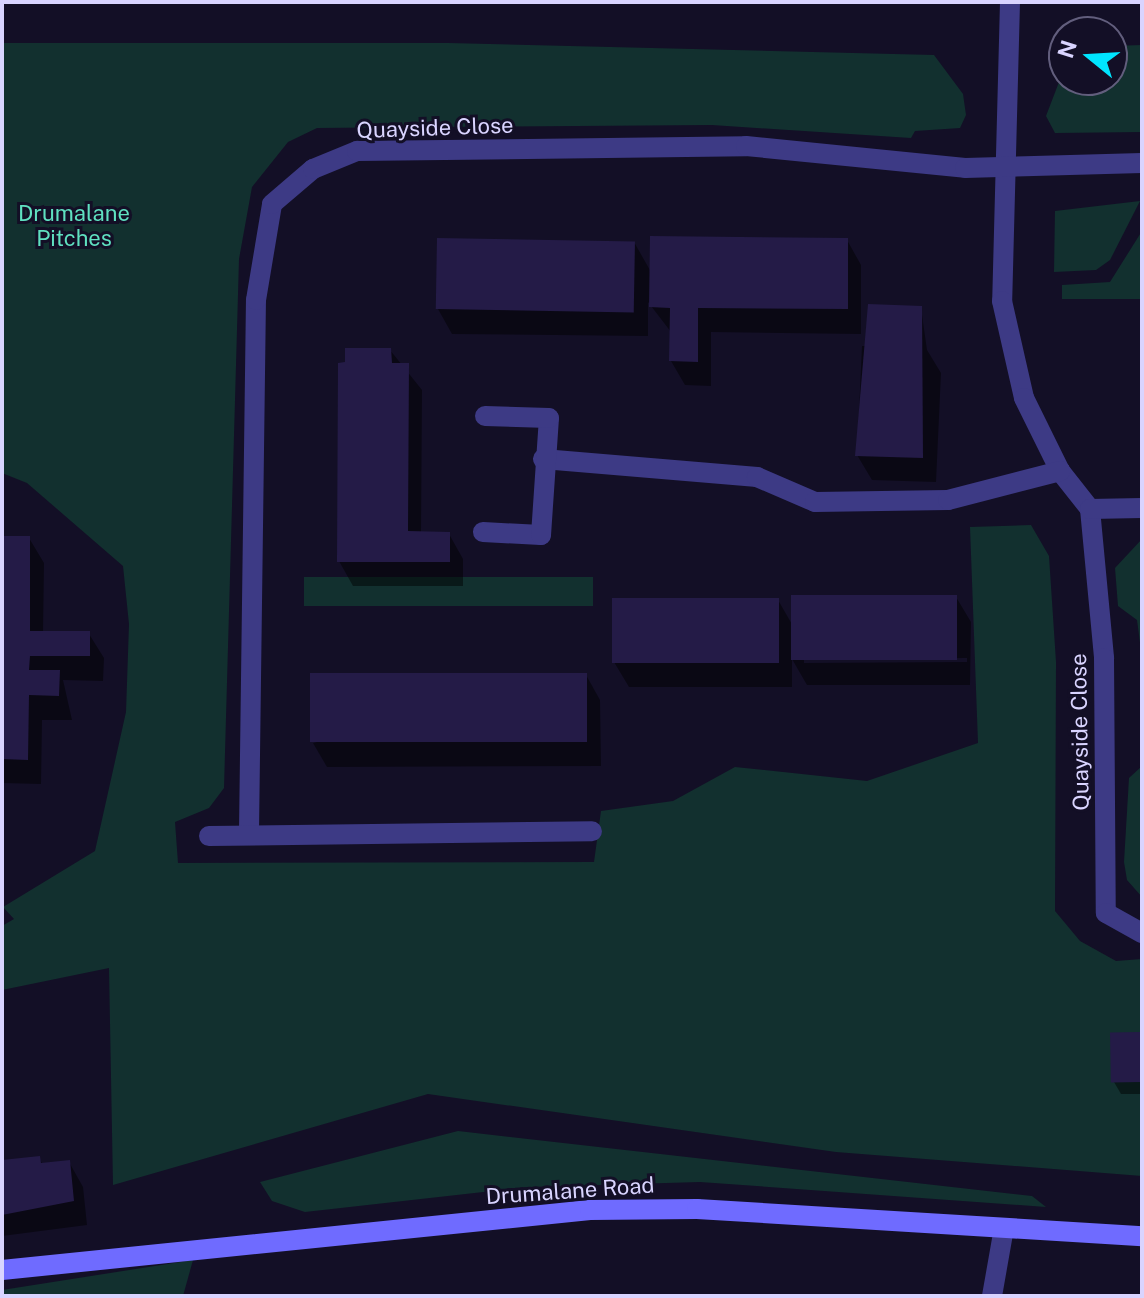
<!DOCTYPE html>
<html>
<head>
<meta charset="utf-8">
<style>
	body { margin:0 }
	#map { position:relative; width:1144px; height:1298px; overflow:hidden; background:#130f26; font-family:"Public Sans",sans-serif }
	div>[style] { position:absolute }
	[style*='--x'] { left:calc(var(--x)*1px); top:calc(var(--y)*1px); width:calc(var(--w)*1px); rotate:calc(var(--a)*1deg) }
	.green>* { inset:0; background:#12302f; transform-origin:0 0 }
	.shadow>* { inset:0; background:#0007 }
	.building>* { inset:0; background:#241b47; transform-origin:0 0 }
	.lane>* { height:20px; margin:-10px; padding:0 10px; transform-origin:10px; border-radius:10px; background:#3d3a85 }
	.street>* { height:20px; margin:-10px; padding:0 10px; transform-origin:10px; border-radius:10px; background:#3d3a85 }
	.secondary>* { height:20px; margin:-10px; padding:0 10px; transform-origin:10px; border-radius:10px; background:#6f6bff }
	span { translate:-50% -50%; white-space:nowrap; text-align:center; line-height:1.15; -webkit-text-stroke:6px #130f26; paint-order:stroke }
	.street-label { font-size:22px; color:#d9d4ff }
	.park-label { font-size:22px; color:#5fe0c0 }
	.frame { position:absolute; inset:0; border:4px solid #d9d4ff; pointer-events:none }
	.north { position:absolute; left:1048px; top:16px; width:80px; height:80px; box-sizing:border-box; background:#130f26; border:2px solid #625e7d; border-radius:50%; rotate:288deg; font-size:22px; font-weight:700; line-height:32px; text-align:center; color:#d9d4ff }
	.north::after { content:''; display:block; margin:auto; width:28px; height:36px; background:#00e5ff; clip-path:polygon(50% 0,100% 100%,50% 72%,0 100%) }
</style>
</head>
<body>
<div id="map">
	<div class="green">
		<i style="clip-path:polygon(2px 43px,448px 43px,934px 55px,963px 94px,966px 115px,960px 128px,915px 131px,911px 138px,712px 125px,423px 127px,317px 128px,288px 142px,252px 187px,239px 259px,224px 788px,209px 808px,175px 822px,178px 863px,594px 862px,601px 811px,673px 801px,735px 767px,867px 781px,978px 743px,970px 527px,1031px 525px,1049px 556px,1056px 662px,1055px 911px,1080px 941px,1116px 961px,1142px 959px,1142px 1176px,836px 1152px,428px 1094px,113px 1185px,109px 968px,2px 990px,2px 926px,14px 919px,3px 907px,95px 851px,126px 712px,129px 624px,123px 566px,27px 483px,2px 473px)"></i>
		<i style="clip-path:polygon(1142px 45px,1142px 132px,1055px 133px,1046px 116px,1064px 69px,1064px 80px,1112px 80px,1112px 46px)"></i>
		<i style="clip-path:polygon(1140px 201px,1110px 260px,1096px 270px,1054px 272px,1055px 211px)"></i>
		<i style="clip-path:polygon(1142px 231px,1142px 299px,1062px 299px,1062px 285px,1110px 282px)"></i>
		<i style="clip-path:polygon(1142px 539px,1142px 658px,1137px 620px,1118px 606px,1115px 568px)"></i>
		<i style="left:593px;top:577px;width:29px;height:289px;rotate:90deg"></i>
		<i style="clip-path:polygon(1142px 766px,1142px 897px,1127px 880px,1124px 862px,1129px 778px)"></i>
		<i style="clip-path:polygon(458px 1131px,1032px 1196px,1046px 1207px,700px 1182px,529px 1187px,305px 1212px,272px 1201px,260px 1182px)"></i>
		<i style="clip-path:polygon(193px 1260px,183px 1296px,2px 1296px,2px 1290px)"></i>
	</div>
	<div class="shadow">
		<i style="clip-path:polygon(847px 240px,861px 265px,861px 334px,711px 332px,711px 386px,685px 385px,671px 361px,671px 332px,648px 302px,648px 336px,452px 334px,438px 309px,634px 242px,651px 272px)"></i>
		<i style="clip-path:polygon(921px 308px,927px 350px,941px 373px,936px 482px,872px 480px,857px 455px,862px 346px,872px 346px)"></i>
		<i style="clip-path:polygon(390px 350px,422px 390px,421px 533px,449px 534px,463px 559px,463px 586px,353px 586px,339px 561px)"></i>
		<i style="clip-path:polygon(2px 538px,29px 538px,44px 563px,43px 633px,89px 634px,104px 658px,103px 681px,63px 680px,72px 720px,42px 720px,41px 784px,2px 783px)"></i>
		<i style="clip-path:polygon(evenodd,956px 597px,971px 622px,970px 685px,807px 685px,792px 659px,792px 687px,629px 687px,614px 662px,778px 600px,793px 626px,956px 597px,967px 658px,967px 662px,804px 663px,804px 659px,967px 658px)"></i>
		<i style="clip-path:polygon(586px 675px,600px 700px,601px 766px,327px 767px,313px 743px)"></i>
		<i style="clip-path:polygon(1140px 1034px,1142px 1094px,1121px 1094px,1114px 1082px)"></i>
		<i style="clip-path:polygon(39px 1158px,43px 1165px,69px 1162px,83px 1187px,87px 1225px,2px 1236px,2px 1162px)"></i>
	</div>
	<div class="building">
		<i style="clip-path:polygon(650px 236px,848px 238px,848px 309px,698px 308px,698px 362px,669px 361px,670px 308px,649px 307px)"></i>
		<i style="left:437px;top:238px;width:198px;height:71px;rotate:1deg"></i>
		<i style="clip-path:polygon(868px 304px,922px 306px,923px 458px,855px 456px)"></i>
		<i style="clip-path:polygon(345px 348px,391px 348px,392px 363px,409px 363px,408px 531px,450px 532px,450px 562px,337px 562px,338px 363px,345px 362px)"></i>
		<i style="clip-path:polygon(2px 536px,30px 536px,30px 631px,90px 631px,90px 656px,30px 656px,29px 670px,60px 670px,59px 696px,29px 695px,28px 760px,2px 759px)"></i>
		<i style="left:957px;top:595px;width:65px;height:166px;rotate:90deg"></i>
		<i style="left:612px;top:598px;width:167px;height:65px"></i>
		<i style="left:587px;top:673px;width:69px;height:277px;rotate:90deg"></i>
		<i style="left:1141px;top:1032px;width:50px;height:31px;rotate:89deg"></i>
		<i style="clip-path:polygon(40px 1156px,41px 1163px,70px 1160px,74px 1201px,2px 1215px,2px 1160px)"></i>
	</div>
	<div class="lane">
		<i style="--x:992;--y:1296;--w:69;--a:-80"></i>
	</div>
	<div class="street">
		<i style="--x:1010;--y:2;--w:299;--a:91.5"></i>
		<i style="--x:1002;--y:301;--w:99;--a:77.2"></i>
		<i style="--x:1024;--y:398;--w:81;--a:63.7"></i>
		<i style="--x:1060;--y:471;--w:48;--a:51.7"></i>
		<i style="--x:1090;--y:509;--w:150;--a:84.6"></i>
		<i style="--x:1104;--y:658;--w:255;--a:89.6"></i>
		<i style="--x:1106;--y:913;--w:41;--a:29.1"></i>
		<i style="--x:543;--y:459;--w:215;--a:4.8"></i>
		<i style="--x:757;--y:477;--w:63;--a:23.3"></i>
		<i style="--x:815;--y:502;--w:133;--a:-0.9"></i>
		<i style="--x:948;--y:500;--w:116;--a:-14.5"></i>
		<i style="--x:1090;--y:509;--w:52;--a:-1.1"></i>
		<i style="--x:483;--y:532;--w:58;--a:3"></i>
		<i style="--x:541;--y:535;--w:117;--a:-86.1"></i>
		<i style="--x:549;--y:418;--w:64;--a:-178.2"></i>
		<i style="--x:249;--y:832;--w:532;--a:-89.25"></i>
		<i style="--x:256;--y:300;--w:97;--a:-80.5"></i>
		<i style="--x:272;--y:204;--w:54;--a:-40.5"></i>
		<i style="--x:313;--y:169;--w:48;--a:-22.2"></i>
		<i style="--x:357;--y:151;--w:389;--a:-0.7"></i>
		<i style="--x:746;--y:146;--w:220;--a:5.7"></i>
		<i style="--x:965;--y:168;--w:177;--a:-1.6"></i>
		<i style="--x:209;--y:836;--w:383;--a:-0.7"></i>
	</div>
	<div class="secondary">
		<i style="--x:2;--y:1270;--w:591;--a:-5.83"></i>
		<i style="--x:590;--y:1210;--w:107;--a:-0.5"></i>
		<i style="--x:697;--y:1209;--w:446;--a:3.5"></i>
	</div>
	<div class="street-label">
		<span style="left:435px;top:128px;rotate:-2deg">Quayside Close</span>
		<span style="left:1080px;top:732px;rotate:-91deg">Quayside Close</span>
		<span style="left:570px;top:1191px;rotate:-4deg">Drumalane Road</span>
	</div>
	<div class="park-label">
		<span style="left:74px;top:226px">Drumalane<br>Pitches</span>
	</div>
	<div class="frame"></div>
	<div class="north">N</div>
</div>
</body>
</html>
